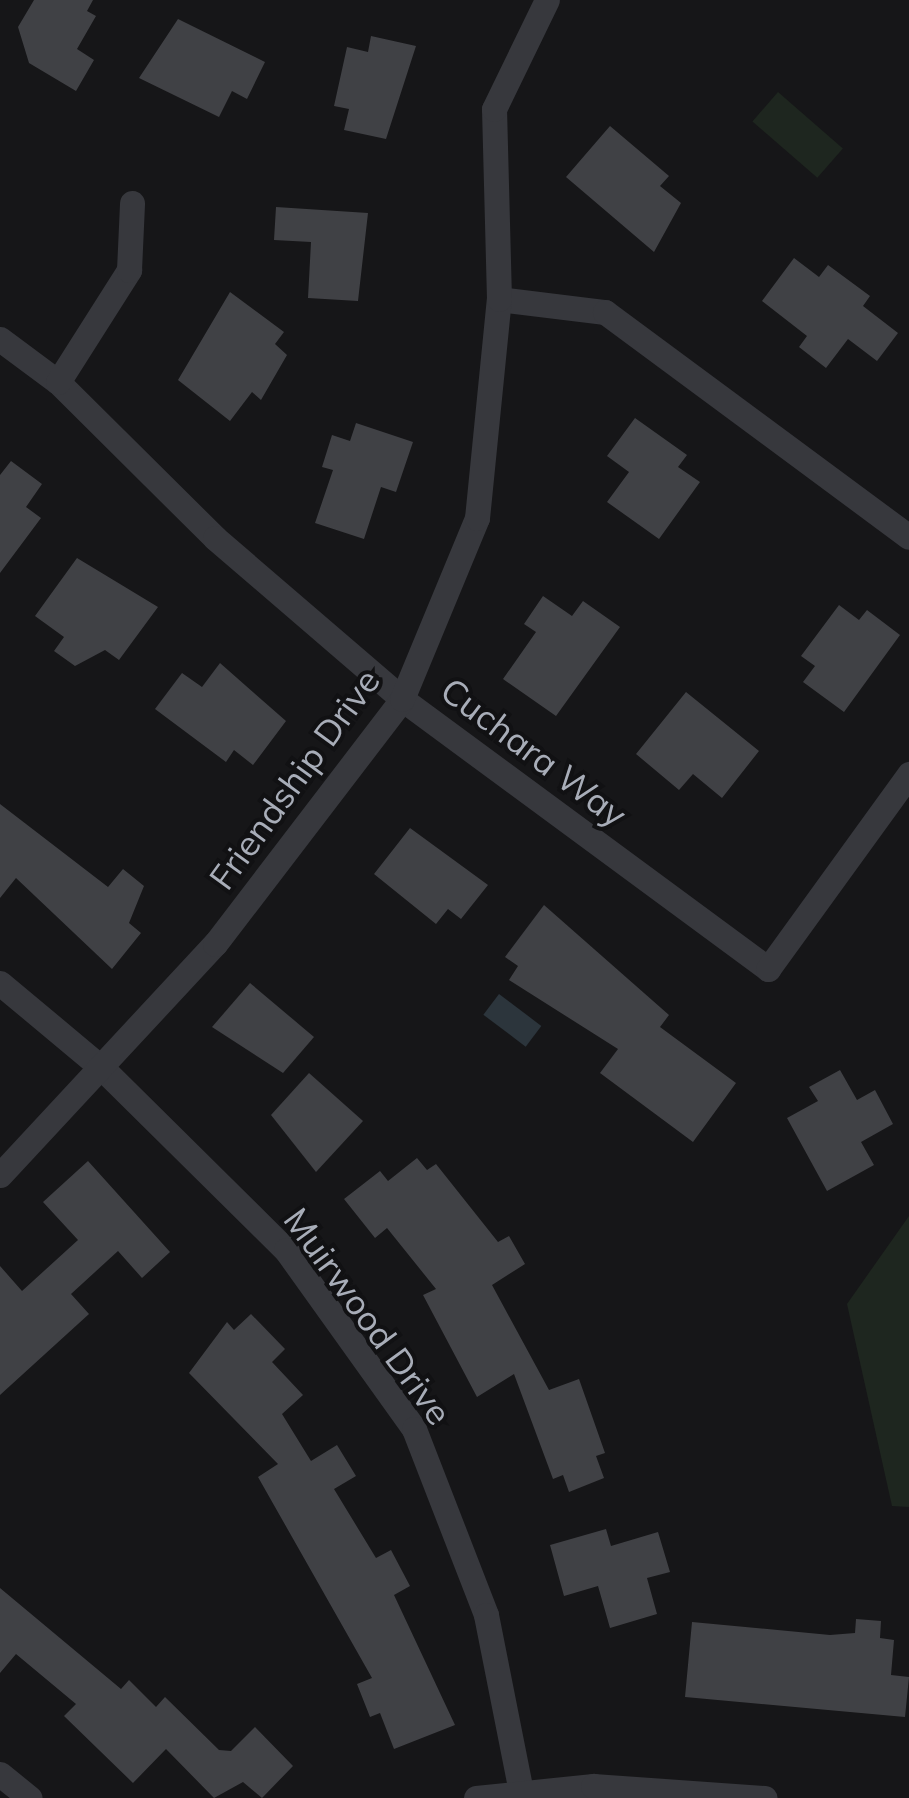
<!DOCTYPE html>
<html>
<head>
<meta charset="utf-8">
<style>
	body { margin:0 }
	#map { position:relative; width:909px; height:1798px; overflow:hidden; background:#161618; font-family:Mulish,sans-serif }
	div>[style] { position:absolute }
	[style*='--x'] { left:calc(var(--x)*1px); top:calc(var(--y)*1px); width:calc(var(--w)*1px); rotate:calc(var(--a)*1deg) }
	.green>* { inset:0; background:#1e261f; transform-origin:0 0 }
	.water>* { inset:0; background:#2c353c; transform-origin:0 0 }
	.building>* { inset:0; background:#404145 }
	.minor>* { height:25px; margin:-12.5px; padding:0 12.5px; transform-origin:12.5px; border-radius:12.5px; background:#37383d }
	span { translate:-50% -50%; white-space:nowrap; text-align:center; line-height:1.15; -webkit-text-stroke:8px #111113; paint-order:stroke }
	.street-label { font-size:35px; color:#a8adb8 }
</style>
</head>
<body>
<div id="map">
	<div class="green">
		<i style="left:778px;top:92px;width:86px;height:39px;rotate:41deg"></i>
		<i style="clip-path:polygon(909px 1216px,909px 1507px,892px 1506px,847px 1304px)"></i>
	</div>
	<div class="water">
		<i style="left:499px;top:994px;width:53px;height:26px;rotate:37deg"></i>
	</div>
	<div class="building">
		<i style="clip-path:polygon(34px 0,93px 0,87px 11px,96px 16px,77px 49px,94px 60px,76px 91px,29px 63px,18px 27px)"></i>
		<i style="clip-path:polygon(178px 19px,265px 62px,247px 99px,232px 91px,219px 117px,139px 78px)"></i>
		<i style="clip-path:polygon(371px 36px,416px 46px,386px 139px,344px 130px,349px 109px,334px 106px,347px 47px,368px 52px)"></i>
		<i style="clip-path:polygon(610px 126px,669px 176px,660px 186px,681px 203px,654px 252px,566px 177px)"></i>
		<i style="clip-path:polygon(276px 207px,368px 213px,358px 301px,308px 298px,311px 242px,274px 240px)"></i>
		<i style="clip-path:polygon(794px 258px,819px 277px,828px 265px,870px 296px,863px 306px,898px 333px,877px 361px,848px 339px,826px 368px,799px 347px,807px 336px,762px 301px)"></i>
		<i style="clip-path:polygon(230px 292px,284px 332px,275px 344px,287px 355px,261px 400px,252px 392px,230px 421px,178px 380px)"></i>
		<i style="clip-path:polygon(635px 418px,687px 455px,678px 467px,700px 482px,659px 539px,607px 502px,629px 472px,607px 456px)"></i>
		<i style="clip-path:polygon(356px 423px,413px 442px,396px 492px,381px 487px,364px 539px,315px 523px,333px 470px,322px 467px,332px 435px,350px 441px)"></i>
		<i style="clip-path:polygon(11px 461px,42px 484px,26px 507px,41px 518px,0 573px,0 475px)"></i>
		<i style="clip-path:polygon(77px 558px,158px 607px,119px 660px,105px 650px,75px 666px,54px 651px,64px 637px,35px 616px)"></i>
		<i style="clip-path:polygon(543px 596px,572px 616px,583px 601px,620px 627px,556px 716px,503px 679px,536px 632px,524px 624px)"></i>
		<i style="clip-path:polygon(839px 605px,859px 620px,867px 610px,900px 635px,844px 712px,803px 682px,815px 666px,801px 656px)"></i>
		<i style="clip-path:polygon(220px 663px,286px 721px,253px 765px,234px 750px,226px 762px,155px 709px,182px 673px,202px 687px)"></i>
		<i style="clip-path:polygon(686px 692px,759px 751px,722px 798px,693px 774px,679px 790px,636px 754px)"></i>
		<i style="clip-path:polygon(0 804px,108px 887px,123px 869px,144px 886px,129px 923px,141px 933px,112px 969px,16px 878px,0 898px)"></i>
		<i style="clip-path:polygon(410px 828px,488px 885px,461px 919px,448px 909px,436px 924px,374px 874px)"></i>
		<i style="clip-path:polygon(544px 905px,669px 1015px,660px 1027px,736px 1083px,693px 1142px,600px 1073px,618px 1049px,509px 980px,518px 966px,505px 957px)"></i>
		<i style="clip-path:polygon(250px 983px,314px 1037px,283px 1073px,212px 1027px)"></i>
		<i style="clip-path:polygon(840px 1070px,857px 1100px,875px 1090px,893px 1124px,861px 1142px,874px 1165px,827px 1191px,787px 1118px,818px 1101px,809px 1087px)"></i>
		<i style="clip-path:polygon(309px 1073px,363px 1121px,316px 1172px,271px 1115px)"></i>
		<i style="clip-path:polygon(417px 1158px,427px 1170px,436px 1164px,498px 1242px,509px 1236px,525px 1264px,492px 1285px,549px 1390px,579px 1379px,605px 1453px,596px 1456px,604px 1478px,569px 1492px,563px 1475px,553px 1479px,514px 1374px,477px 1397px,423px 1295px,436px 1289px,387px 1228px,375px 1238px,344px 1199px,380px 1171px,388px 1181px)"></i>
		<i style="clip-path:polygon(88px 1161px,170px 1252px,142px 1278px,118px 1251px,71px 1294px,89px 1314px,0 1395px,0 1266px,22px 1291px,78px 1240px,43px 1202px)"></i>
		<i style="clip-path:polygon(251px 1314px,285px 1349px,272px 1362px,303px 1395px,282px 1414px,311px 1461px,337px 1445px,356px 1476px,334px 1489px,376px 1558px,391px 1550px,410px 1586px,394px 1595px,455px 1725px,394px 1749px,380px 1713px,370px 1717px,357px 1684px,372px 1678px,258px 1477px,278px 1464px,189px 1373px,227px 1322px,234px 1330px)"></i>
		<i style="clip-path:polygon(606px 1529px,611px 1546px,658px 1532px,670px 1572px,647px 1578px,657px 1614px,610px 1628px,598px 1586px,564px 1596px,550px 1545px)"></i>
		<i style="clip-path:polygon(0 1588px,121px 1689px,129px 1680px,156px 1707px,165px 1697px,219px 1750px,231px 1751px,255px 1727px,293px 1766px,262px 1798px,243px 1782px,214px 1798px,166px 1749px,133px 1783px,64px 1716px,76px 1704px,16px 1654px,0 1673px)"></i>
		<i style="clip-path:polygon(856px 1619px,881px 1621px,880px 1638px,894px 1640px,891px 1675px,909px 1677px,905px 1717px,685px 1697px,692px 1622px,830px 1635px,855px 1633px)"></i>
	</div>
	<div class="minor">
		<i style="--x:499;--y:299;--w:107;--a:7"></i>
		<i style="--x:605;--y:312;--w:378;--a:36.5"></i>
		<i style="--x:0;--y:339;--w:72;--a:36.6"></i>
		<i style="--x:58;--y:382;--w:221;--a:44.8"></i>
		<i style="--x:215;--y:538;--w:247;--a:40.7"></i>
		<i style="--x:402;--y:699;--w:455;--a:36.4"></i>
		<i style="--x:768;--y:969;--w:241;--a:-54.1"></i>
		<i style="--x:58;--y:382;--w:133;--a:-57.6"></i>
		<i style="--x:129;--y:270;--w:67;--a:-87.4"></i>
		<i style="--x:0;--y:983;--w:136;--a:39.9"></i>
		<i style="--x:104;--y:1070;--w:256;--a:44.7"></i>
		<i style="--x:286;--y:1250;--w:220;--a:54.4"></i>
		<i style="--x:414;--y:1429;--w:199;--a:68.8"></i>
		<i style="--x:486;--y:1615;--w:175;--a:78.8"></i>
		<i style="--x:0;--y:1175;--w:316;--a:-47.1"></i>
		<i style="--x:215;--y:944;--w:308;--a:-52.6"></i>
		<i style="--x:402;--y:699;--w:196;--a:-67.5"></i>
		<i style="--x:477;--y:518;--w:220;--a:-84.3"></i>
		<i style="--x:499;--y:299;--w:190;--a:-91.5"></i>
		<i style="--x:494;--y:109;--w:121;--a:-64.1"></i>
		<i style="--x:0;--y:1774;--w:38;--a:39"></i>
		<i style="--x:476;--y:1798;--w:118;--a:-5.9"></i>
		<i style="--x:593;--y:1786;--w:172;--a:4"></i>
	</div>
	<div class="street-label">
		<span style="left:534px;top:752px;rotate:37deg">Cuchara Way</span>
		<span style="left:294px;top:779px;rotate:-54deg">Friendship Drive</span>
		<span style="left:368px;top:1316px;rotate:54deg">Muirwood Drive</span>
	</div>
</div>
</body>
</html>
